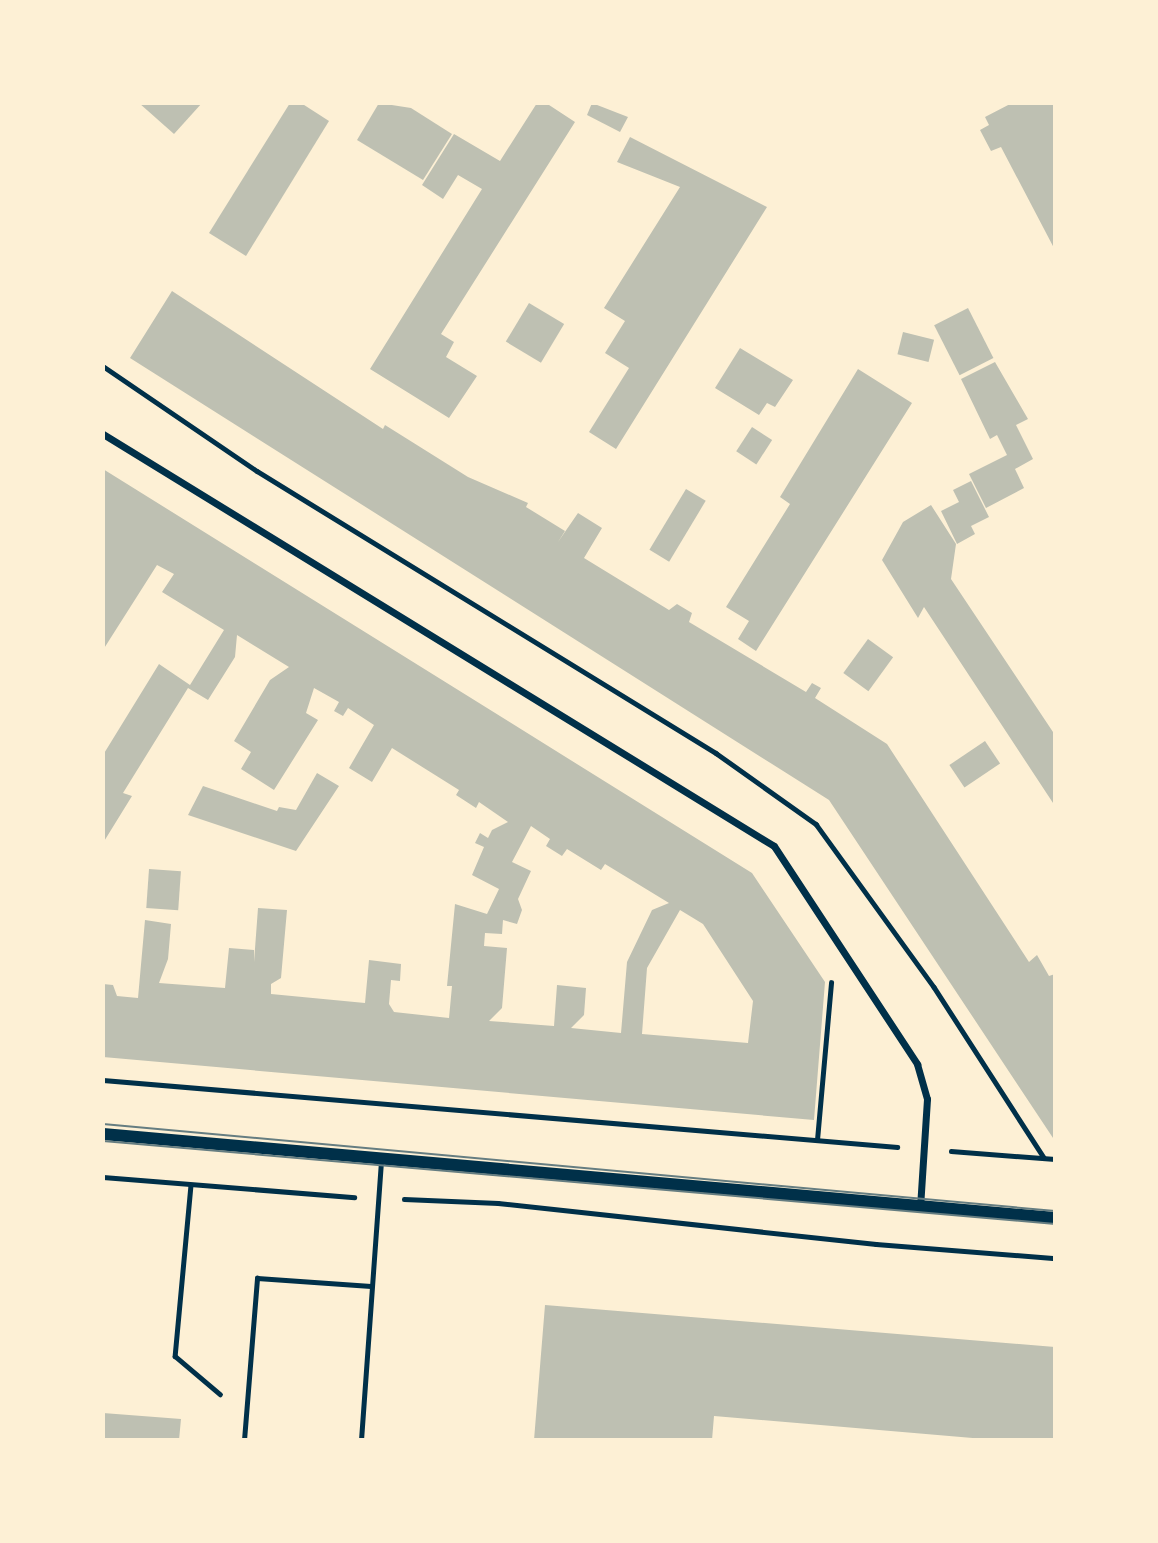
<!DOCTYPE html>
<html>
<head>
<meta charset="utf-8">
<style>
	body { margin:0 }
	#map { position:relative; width:1158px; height:1543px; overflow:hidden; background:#fdf0d5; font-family:Literata,serif }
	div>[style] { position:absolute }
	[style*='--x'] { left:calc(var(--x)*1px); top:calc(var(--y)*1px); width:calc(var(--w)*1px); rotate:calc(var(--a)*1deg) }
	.building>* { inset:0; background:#bec0b2; transform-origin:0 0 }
	.path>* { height:4.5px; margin:-2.25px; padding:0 2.25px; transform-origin:2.25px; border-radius:2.25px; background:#003049 }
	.service>* { height:5px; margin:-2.5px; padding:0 2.5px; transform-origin:2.5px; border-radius:2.5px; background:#003049 }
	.minor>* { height:7px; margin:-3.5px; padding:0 3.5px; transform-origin:3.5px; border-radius:3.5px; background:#003049 }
	.tertiary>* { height:12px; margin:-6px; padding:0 6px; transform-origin:6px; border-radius:6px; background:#003049 }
	.tram>* { height:2px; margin:-1px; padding:0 1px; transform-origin:1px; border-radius:1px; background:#657d81 }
	span { translate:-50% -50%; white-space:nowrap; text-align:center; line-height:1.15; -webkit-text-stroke:5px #fdf0d5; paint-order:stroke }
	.frame { position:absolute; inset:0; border:105px solid #fdf0d5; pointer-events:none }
</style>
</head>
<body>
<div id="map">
	<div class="building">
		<i style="clip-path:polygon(139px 103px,202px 103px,174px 134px)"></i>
		<i style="clip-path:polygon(290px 103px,301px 103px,329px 121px,246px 256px,209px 233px)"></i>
		<i style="clip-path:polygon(379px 103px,411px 108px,452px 134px,423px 180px,357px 140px)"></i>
		<i style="clip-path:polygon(537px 103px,546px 103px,575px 122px,441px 334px,454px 342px,446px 357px,477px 376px,449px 418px,370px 369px,482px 189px,458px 175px,443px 199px,422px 185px,454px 134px,500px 161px)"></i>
		<i style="clip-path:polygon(592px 103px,628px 117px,620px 132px,587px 115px)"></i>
		<i style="clip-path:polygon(1012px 103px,1055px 103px,1055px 250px,1001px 147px,991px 151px,980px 130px,989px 125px,985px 117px)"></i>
		<i style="clip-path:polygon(630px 137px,767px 207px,616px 449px,589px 432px,629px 368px,605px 353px,625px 321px,604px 308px,680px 187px,617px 162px)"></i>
		<i style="clip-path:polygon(172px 291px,383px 429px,385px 425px,468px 477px,528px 503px,526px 507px,565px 531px,558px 542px,578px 513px,602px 528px,584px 558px,669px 610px,677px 604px,692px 613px,689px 622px,806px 692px,812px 683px,821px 688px,815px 698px,887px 744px,1029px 962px,1037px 955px,1049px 976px,1055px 974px,1055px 1141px,829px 800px,130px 358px)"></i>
		<i style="left:529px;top:303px;width:41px;height:45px;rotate:31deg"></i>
		<i style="left:968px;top:308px;width:56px;height:38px;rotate:63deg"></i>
		<i style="left:903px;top:332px;width:32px;height:23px;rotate:14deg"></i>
		<i style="clip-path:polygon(740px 348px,793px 380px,775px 407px,767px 403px,759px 415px,715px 388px)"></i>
		<i style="clip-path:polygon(995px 362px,1028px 419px,1016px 425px,1033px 459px,1015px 469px,1024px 488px,986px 508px,969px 474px,1007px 455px,997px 435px,990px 439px,961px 379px)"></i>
		<i style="clip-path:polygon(858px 369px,912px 403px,756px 651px,738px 639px,749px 621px,726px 607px,790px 504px,780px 497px)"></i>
		<i style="left:752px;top:427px;width:24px;height:29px;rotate:33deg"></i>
		<i style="clip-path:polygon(evenodd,103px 469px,752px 873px,825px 982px,814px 1120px,103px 1057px,103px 984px,113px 985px,117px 996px,138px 998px,145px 920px,171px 924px,168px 959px,159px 983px,225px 988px,229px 948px,254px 950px,254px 962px,258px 908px,287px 910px,281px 978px,271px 984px,271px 994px,365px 1003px,369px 960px,401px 964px,400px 981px,391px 980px,389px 1004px,394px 1012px,449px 1018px,452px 986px,447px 986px,455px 904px,487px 914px,499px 889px,472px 875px,484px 847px,475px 843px,480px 833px,488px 838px,492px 830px,508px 822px,479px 802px,476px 808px,456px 795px,459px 790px,392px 748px,372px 782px,349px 768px,374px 725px,348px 708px,343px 716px,334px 711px,339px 702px,314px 688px,306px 713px,318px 720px,274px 790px,241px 769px,251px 752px,234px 741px,270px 680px,289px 667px,237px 635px,235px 657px,208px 700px,188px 688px,123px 793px,132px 796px,103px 843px,103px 755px,159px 664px,190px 685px,224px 630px,162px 592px,174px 574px,157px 565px,103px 650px,103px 469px,531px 826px,550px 839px,546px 846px,562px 856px,567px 849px,601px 870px,605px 864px,669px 903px,652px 910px,627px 962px,621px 1033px,571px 1028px,584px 1015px,586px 988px,557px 985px,554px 1026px,489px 1021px,502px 1008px,507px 948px,484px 946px,485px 933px,502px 934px,503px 920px,517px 924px,522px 910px,518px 899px,531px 871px,512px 862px,531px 826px,103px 469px,680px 910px,703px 924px,753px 1001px,748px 1043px,642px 1034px,647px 968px,680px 910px)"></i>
		<i style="clip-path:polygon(971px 481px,989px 517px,971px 526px,975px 534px,957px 544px,941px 511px,959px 502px,953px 490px)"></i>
		<i style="left:686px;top:489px;width:23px;height:71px;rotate:31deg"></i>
		<i style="clip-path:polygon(931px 505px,956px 544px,951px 579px,1055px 735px,1055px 806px,924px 607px,918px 618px,882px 560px,903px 522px)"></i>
		<i style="left:868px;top:639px;width:31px;height:42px;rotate:36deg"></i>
		<i style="left:985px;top:741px;width:27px;height:43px;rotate:56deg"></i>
		<i style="clip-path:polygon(317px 773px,339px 786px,296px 851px,188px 815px,203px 786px,277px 811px,279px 807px,296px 810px)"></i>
		<i style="left:149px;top:869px;width:32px;height:39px;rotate:4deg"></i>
		<i style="clip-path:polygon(545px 1305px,1055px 1347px,1055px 1440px,996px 1440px,714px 1416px,712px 1440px,534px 1440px)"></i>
		<i style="clip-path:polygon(103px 1413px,181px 1419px,179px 1440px,103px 1440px)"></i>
	</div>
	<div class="path">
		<i style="--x:103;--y:366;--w:186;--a:34.3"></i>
		<i style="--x:257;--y:471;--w:539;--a:31.57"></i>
		<i style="--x:716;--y:753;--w:123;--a:35.4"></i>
		<i style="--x:816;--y:824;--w:201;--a:54.1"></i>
		<i style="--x:934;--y:987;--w:203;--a:57.2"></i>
		<i style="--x:103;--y:1080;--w:797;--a:4.82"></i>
		<i style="--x:817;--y:1140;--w:158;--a:-84.9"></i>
		<i style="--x:951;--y:1151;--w:104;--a:4.4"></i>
		<i style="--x:103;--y:1177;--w:252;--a:4.6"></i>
		<i style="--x:191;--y:1185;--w:172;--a:95.3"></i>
		<i style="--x:175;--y:1356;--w:59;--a:40.2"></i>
		<i style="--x:404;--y:1199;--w:94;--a:2.4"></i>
		<i style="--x:498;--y:1203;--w:380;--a:6.2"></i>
		<i style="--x:876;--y:1244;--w:180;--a:4.5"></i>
	</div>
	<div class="service">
		<i style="--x:244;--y:1440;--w:163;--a:-85.4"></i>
		<i style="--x:257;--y:1278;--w:114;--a:4"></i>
		<i style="--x:361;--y:1440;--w:283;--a:-85.9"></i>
	</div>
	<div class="minor">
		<i style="--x:103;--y:434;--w:787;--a:31.55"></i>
		<i style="--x:774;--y:846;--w:261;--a:56.7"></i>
		<i style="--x:917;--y:1064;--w:36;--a:74"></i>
		<i style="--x:927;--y:1099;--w:107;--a:93.7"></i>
	</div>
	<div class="tertiary">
		<i style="--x:103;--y:1134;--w:956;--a:5.04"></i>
	</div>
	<div class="tram">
		<i style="--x:103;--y:1124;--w:956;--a:5.22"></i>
		<i style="--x:103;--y:1141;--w:956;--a:4.98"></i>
	</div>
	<div class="frame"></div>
</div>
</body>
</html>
